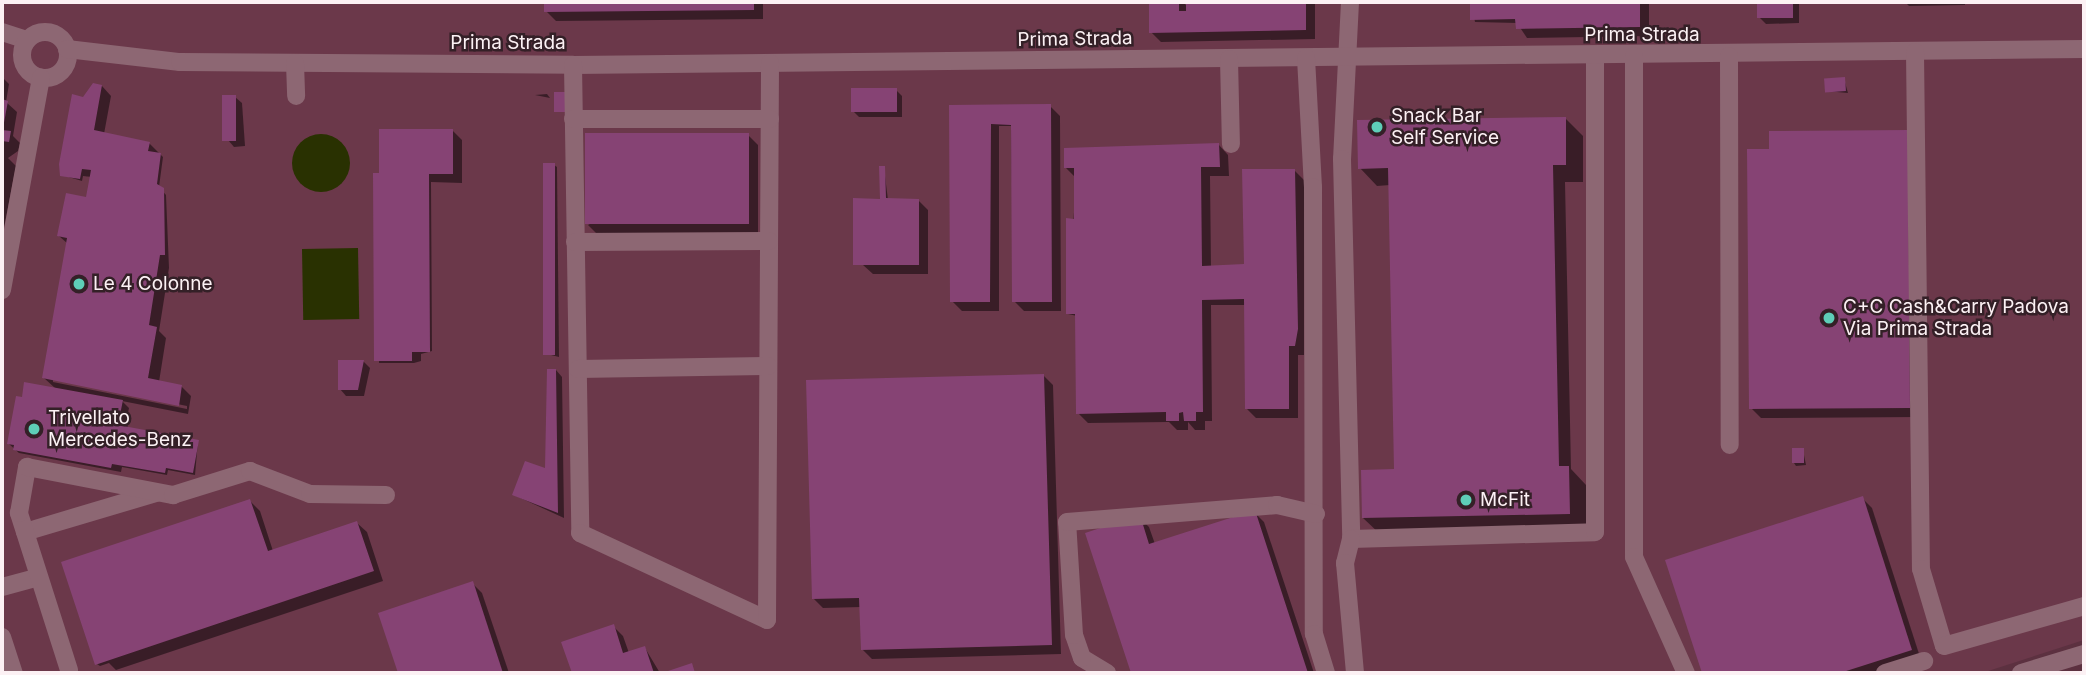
<!DOCTYPE html>
<html>
<head>
<meta charset="utf-8">
<style>
	body { margin:0 }
	#map { position:relative; width:2086px; height:675px; overflow:hidden; background:#5c3140; font-family:Inter,sans-serif }
	div>[style] { position:absolute }
	[style*='--x'] { left:calc(var(--x)*1px); top:calc(var(--y)*1px); width:calc(var(--w)*1px); rotate:calc(var(--a)*1deg) }
	.built>* { inset:0; background:#6b384a }
	.water>* { inset:0; background:#293101; transform-origin:0 0 }
	.round { border-radius:50% }
	.shadow>* { inset:0; background:#0007; transform-origin:0 0 }
	.building>* { inset:0; background:#864374; transform-origin:0 0 }
	.minor>* { height:18px; margin:-9px; padding:0 9px; transform-origin:9px; border-radius:9px; background:#8d6773 }
	.minor>.ring { margin:-9px; padding:0; box-sizing:content-box; background:none; border:18px solid #8d6773; border-radius:50% }
	.dots>* { width:19px; height:19px; translate:-50% -50%; box-sizing:border-box; border:4px solid #342027; border-radius:50% }
	span { translate:-50% -50%; white-space:nowrap; text-align:center; line-height:1.15; -webkit-text-stroke:5px #342027; paint-order:stroke }
	.street-label { font-size:19px; color:#fcf1f4 }
	.poi-label { font-size:19px; color:#fcf1f4 }
	.left { translate:0 -50%; text-align:left }
	.frame { position:absolute; inset:0; border:4px solid #fcf1f4; pointer-events:none }
</style>
</head>
<body>
<div id="map">
	<div class="built">
		<i style="clip-path:polygon(2px 2px,2084px 2px,2084px 640px,1982px 673px,2px 673px)"></i>
	</div>
	<div class="water">
		<i class="round" style="left:292px;top:134px;width:58px;height:58px"></i>
		<i style="left:358px;top:248px;width:71px;height:56px;rotate:89deg"></i>
	</div>
	<div class="shadow">
		<i style="clip-path:polygon(546px 2px,763px 2px,763px 19px,556px 21px,546px 11px)"></i>
		<i style="clip-path:polygon(1150px 2px,1183px 2px,1188px 7px,1188px 2px,1315px 2px,1315px 39px,1161px 42px,1151px 32px)"></i>
		<i style="clip-path:polygon(1471px 2px,1649px 2px,1649px 36px,1527px 38px,1517px 23px,1475px 22px)"></i>
		<i style="clip-path:polygon(1759px 2px,1799px 2px,1799px 23px,1766px 24px,1759px 17px)"></i>
		<i style="clip-path:polygon(1905px 2px,1965px 2px,1965px 5px,1909px 6px)"></i>
		<i style="left:2059px;top:2px;width:25px;height:2px"></i>
		<i style="clip-path:polygon(2px 77px,9px 84px,6px 102px,17px 112px,13px 136px,20px 143px,18px 151px,8px 158px,16px 166px,2px 238px)"></i>
		<i style="clip-path:polygon(1844px 79px,1848px 93px,1826px 91px)"></i>
		<i style="clip-path:polygon(evenodd,102px 86px,111px 96px,104px 134px,149px 143px,163px 157px,159px 187px,166px 195px,169px 268px,159px 331px,166px 338px,159px 382px,181px 386px,191px 396px,188px 414px,122px 401px,129px 408px,126px 423px,129px 429px,198px 441px,195px 475px,168px 470px,167px 475px,122px 467px,121px 472px,19px 453px,9px 444px,27px 400px,56px 389px,44px 378px,68px 244px,59px 236px,91px 200px,92px 177px,83px 176px,82px 181px,62px 175px,84px 98px,102px 86px,53px 379px,187px 406px,187px 409px,53px 382px,53px 379px)"></i>
		<i style="clip-path:polygon(896px 90px,902px 96px,902px 117px,859px 117px,853px 111px)"></i>
		<i style="clip-path:polygon(547px 94px,550px 98px,535px 95px)"></i>
		<i style="clip-path:polygon(235px 97px,242px 103px,245px 146px,234px 147px,228px 140px)"></i>
		<i style="clip-path:polygon(1050px 106px,1060px 116px,1061px 311px,1024px 311px,1014px 301px,1011px 126px,999px 126px,999px 311px,962px 311px,952px 301px,950px 107px)"></i>
		<i style="clip-path:polygon(1565px 118px,1583px 136px,1583px 182px,1565px 182px,1571px 469px,1586px 485px,1587px 531px,1381px 535px,1363px 518px,1396px 471px,1390px 185px,1377px 186px,1360px 168px)"></i>
		<i style="clip-path:polygon(452px 130px,462px 140px,462px 183px,431px 182px,432px 351px,421px 354px,432px 354px,421px 354px,421px 361px,414px 363px,379px 363px,381px 175px)"></i>
		<i style="clip-path:polygon(1907px 132px,1919px 417px,1761px 418px,1751px 408px,1771px 150px)"></i>
		<i style="clip-path:polygon(748px 135px,758px 145px,758px 233px,597px 234px,588px 225px)"></i>
		<i style="clip-path:polygon(1219px 145px,1228px 155px,1229px 176px,1210px 176px,1211px 267px,1245px 266px,1295px 171px,1304px 180px,1304px 355px,1298px 355px,1298px 418px,1256px 418px,1247px 409px,1246px 305px,1211px 305px,1212px 421px,1205px 421px,1205px 430px,1195px 430px,1188px 422px,1188px 430px,1177px 430px,1169px 422px,1088px 423px,1078px 413px,1077px 316px,1068px 314px,1076px 178px,1066px 168px)"></i>
		<i style="clip-path:polygon(554px 165px,557px 167px,559px 357px,547px 354px)"></i>
		<i style="clip-path:polygon(884px 168px,888px 200px,918px 200px,928px 210px,928px 274px,873px 274px,863px 265px,855px 264px,884px 200px)"></i>
		<i style="clip-path:polygon(363px 361px,370px 368px,364px 396px,346px 396px,340px 389px)"></i>
		<i style="clip-path:polygon(556px 370px,562px 377px,564px 518px,514px 495px,547px 470px)"></i>
		<i style="clip-path:polygon(1043px 375px,1053px 385px,1061px 654px,872px 659px,862px 649px,861px 607px,823px 608px,813px 598px)"></i>
		<i style="clip-path:polygon(1803px 450px,1806px 465px,1796px 466px,1794px 463px)"></i>
		<i style="clip-path:polygon(1862px 498px,1872px 508px,1921px 660px,1879px 673px,1703px 673px,1668px 561px)"></i>
		<i style="clip-path:polygon(250px 501px,260px 511px,273px 551px,357px 523px,367px 532px,383px 581px,116px 670px,109px 663px,100px 666px,97px 664px)"></i>
		<i style="clip-path:polygon(1254px 512px,1264px 522px,1314px 673px,1132px 673px,1087px 534px,1139px 517px,1149px 527px,1155px 544px)"></i>
		<i style="clip-path:polygon(472px 583px,482px 593px,509px 673px,400px 673px,380px 614px)"></i>
		<i style="clip-path:polygon(613px 626px,623px 636px,629px 653px,645px 648px,660px 673px,573px 673px,563px 643px)"></i>
	</div>
	<div class="building">
		<i style="clip-path:polygon(544px 2px,754px 2px,754px 10px,544px 12px)"></i>
		<i style="clip-path:polygon(1149px 2px,1179px 2px,1179px 11px,1186px 11px,1186px 2px,1306px 2px,1306px 30px,1149px 33px)"></i>
		<i style="clip-path:polygon(1470px 2px,1640px 2px,1640px 27px,1516px 29px,1515px 19px,1470px 20px)"></i>
		<i style="left:1757px;top:2px;width:36px;height:16px"></i>
		<i style="left:1845px;top:77px;width:14px;height:21px;rotate:86deg"></i>
		<i style="clip-path:polygon(93px 83px,102px 85px,94px 130px,150px 142px,148px 151px,161px 153px,157px 184px,164px 188px,165px 255px,160px 255px,149px 325px,157px 327px,148px 378px,182px 385px,179px 406px,42px 378px,67px 238px,57px 236px,66px 193px,86px 197px,91px 170px,82px 169px,80px 179px,60px 176px,59px 164px,72px 94px,83px 97px)"></i>
		<i style="left:851px;top:88px;width:46px;height:24px"></i>
		<i style="left:554px;top:92px;width:12px;height:20px"></i>
		<i style="left:222px;top:95px;width:14px;height:46px"></i>
		<i style="clip-path:polygon(2px 99px,8px 101px,3px 128px,2px 128px)"></i>
		<i style="clip-path:polygon(1051px 104px,1052px 302px,1012px 302px,1011px 125px,991px 124px,990px 302px,950px 302px,949px 105px)"></i>
		<i style="clip-path:polygon(1566px 117px,1566px 165px,1553px 165px,1559px 466px,1569px 466px,1570px 514px,1362px 518px,1361px 470px,1394px 469px,1388px 168px,1358px 169px,1357px 120px)"></i>
		<i style="clip-path:polygon(379px 129px,453px 129px,453px 174px,429px 174px,430px 352px,412px 352px,412px 361px,374px 361px,373px 173px,379px 173px)"></i>
		<i style="clip-path:polygon(2px 130px,11px 131px,9px 142px,2px 141px)"></i>
		<i style="clip-path:polygon(1908px 130px,1910px 408px,1749px 409px,1747px 149px,1769px 149px,1769px 131px)"></i>
		<i style="left:749px;top:133px;width:91px;height:164px;rotate:90deg"></i>
		<i style="clip-path:polygon(1219px 143px,1220px 167px,1201px 167px,1202px 266px,1244px 264px,1242px 169px,1295px 169px,1298px 329px,1295px 346px,1289px 346px,1289px 409px,1245px 409px,1244px 299px,1202px 300px,1203px 412px,1196px 412px,1196px 421px,1184px 421px,1183px 412px,1179px 413px,1179px 421px,1166px 421px,1166px 412px,1076px 414px,1075px 314px,1066px 314px,1066px 218px,1074px 219px,1074px 168px,1064px 168px,1064px 148px)"></i>
		<i style="left:543px;top:163px;width:12px;height:192px"></i>
		<i style="clip-path:polygon(879px 166px,885px 166px,886px 198px,919px 199px,919px 265px,853px 265px,853px 198px,880px 199px)"></i>
		<i style="clip-path:polygon(338px 360px,364px 360px,358px 390px,338px 390px)"></i>
		<i style="clip-path:polygon(547px 369px,556px 369px,558px 513px,512px 495px,525px 461px,545px 468px)"></i>
		<i style="clip-path:polygon(1044px 374px,1052px 645px,861px 650px,859px 598px,812px 599px,806px 380px)"></i>
		<i style="clip-path:polygon(24px 382px,123px 400px,118px 425px,199px 440px,193px 473px,166px 468px,165px 473px,112px 464px,111px 468px,13px 450px,14px 445px,7px 444px,16px 396px,22px 397px)"></i>
		<i style="left:1804px;top:448px;width:15px;height:12px;rotate:90deg"></i>
		<i style="clip-path:polygon(1863px 496px,1912px 650px,1840px 673px,1702px 673px,1665px 560px)"></i>
		<i style="clip-path:polygon(250px 499px,268px 551px,357px 521px,374px 571px,95px 665px,61px 562px)"></i>
		<i style="clip-path:polygon(1255px 510px,1308px 673px,1131px 673px,1085px 533px,1140px 515px,1149px 544px)"></i>
		<i style="clip-path:polygon(473px 581px,503px 673px,398px 673px,378px 613px)"></i>
		<i style="clip-path:polygon(614px 624px,623px 653px,645px 646px,654px 673px,572px 673px,561px 642px)"></i>
		<i style="clip-path:polygon(692px 663px,695px 673px,662px 673px)"></i>
	</div>
	<div class="minor">
		<i style="--x:1350;--y:2;--w:157;--a:92.9"></i>
		<i style="--x:1342;--y:159;--w:380;--a:88.6"></i>
		<i style="--x:1351;--y:539;--w:244;--a:-1.6"></i>
		<i style="--x:1595;--y:532;--w:476;--a:-90"></i>
		<i style="--x:2;--y:32;--w:26;--a:18"></i>
		<i class="ring" style="left:22px;top:32px;width:28px;height:28px"></i>
		<i style="--x:67;--y:49;--w:114;--a:6.6"></i>
		<i style="--x:180;--y:62;--w:393;--a:0.4"></i>
		<i style="--x:573;--y:65;--w:1511;--a:-0.61"></i>
		<i style="--x:1915;--y:52;--w:517;--a:89.34"></i>
		<i style="--x:1921;--y:569;--w:80;--a:73.4"></i>
		<i style="--x:1944;--y:646;--w:146;--a:-15.9"></i>
		<i style="--x:1634;--y:56;--w:501;--a:90"></i>
		<i style="--x:1634;--y:557;--w:127;--a:65.9"></i>
		<i style="--x:1729;--y:56;--w:389;--a:89.9"></i>
		<i style="--x:1306;--y:58;--w:129;--a:86.9"></i>
		<i style="--x:1313;--y:187;--w:447;--a:89.9"></i>
		<i style="--x:1314;--y:634;--w:41;--a:72.9"></i>
		<i style="--x:1229;--y:59;--w:85;--a:88.7"></i>
		<i style="--x:295;--y:63;--w:33;--a:88"></i>
		<i style="--x:573;--y:65;--w:468;--a:89.1"></i>
		<i style="--x:580;--y:533;--w:206;--a:24.9"></i>
		<i style="--x:767;--y:620;--w:557;--a:-89.69"></i>
		<i style="--x:573;--y:119;--w:197;--a:0"></i>
		<i style="--x:575;--y:242;--w:194;--a:-0.3"></i>
		<i style="--x:2;--y:290;--w:216;--a:-79.6"></i>
		<i style="--x:578;--y:369;--w:190;--a:-0.9"></i>
		<i style="--x:25;--y:532;--w:137;--a:-16.6"></i>
		<i style="--x:1351;--y:539;--w:25;--a:104"></i>
		<i style="--x:1345;--y:563;--w:110;--a:84.8"></i>
		<i style="--x:2;--y:587;--w:38;--a:-15"></i>
		<i style="--x:2;--y:637;--w:38;--a:72"></i>
		<i style="--x:69;--y:670;--w:165;--a:-107.7"></i>
		<i style="--x:19;--y:513;--w:47;--a:-80.1"></i>
		<i style="--x:27;--y:467;--w:149;--a:10.9"></i>
		<i style="--x:173;--y:495;--w:81;--a:-17.3"></i>
		<i style="--x:250;--y:471;--w:64;--a:21"></i>
		<i style="--x:310;--y:494;--w:76;--a:0.8"></i>
		<i style="--x:1107;--y:673;--w:29;--a:-149"></i>
		<i style="--x:1082;--y:658;--w:24;--a:-109"></i>
		<i style="--x:1074;--y:635;--w:113;--a:-93.5"></i>
		<i style="--x:1067;--y:522;--w:211;--a:-4.6"></i>
		<i style="--x:1277;--y:505;--w:40;--a:13"></i>
		<i style="--x:1885;--y:673;--w:41;--a:-17.1"></i>
		<i style="--x:2021;--y:673;--w:66;--a:-16.8"></i>
	</div>
	<div class="dots">
		<i style="left:1377px;top:127px;background:#5eceb8"></i>
		<i style="left:79px;top:284px;background:#5eceb8"></i>
		<i style="left:1829px;top:318px;background:#5eceb8"></i>
		<i style="left:34px;top:429px;background:#5eceb8"></i>
		<i style="left:1466px;top:500px;background:#5eceb8"></i>
	</div>
	<div class="street-label">
		<span style="left:1642px;top:35px">Prima Strada</span>
		<span style="left:1075px;top:39px;rotate:-1deg">Prima Strada</span>
		<span style="left:508px;top:43px">Prima Strada</span>
	</div>
	<div class="poi-label">
		<span class="left" style="left:1391px;top:127px">Snack Bar<br>Self Service</span>
		<span class="left" style="left:93px;top:284px">Le 4 Colonne</span>
		<span class="left" style="left:1843px;top:318px">C+C Cash&amp;Carry Padova<br>Via Prima Strada</span>
		<span class="left" style="left:48px;top:429px">Trivellato<br>Mercedes-Benz</span>
		<span class="left" style="left:1480px;top:500px">McFit</span>
	</div>
	<div class="frame"></div>
</div>
</body>
</html>
